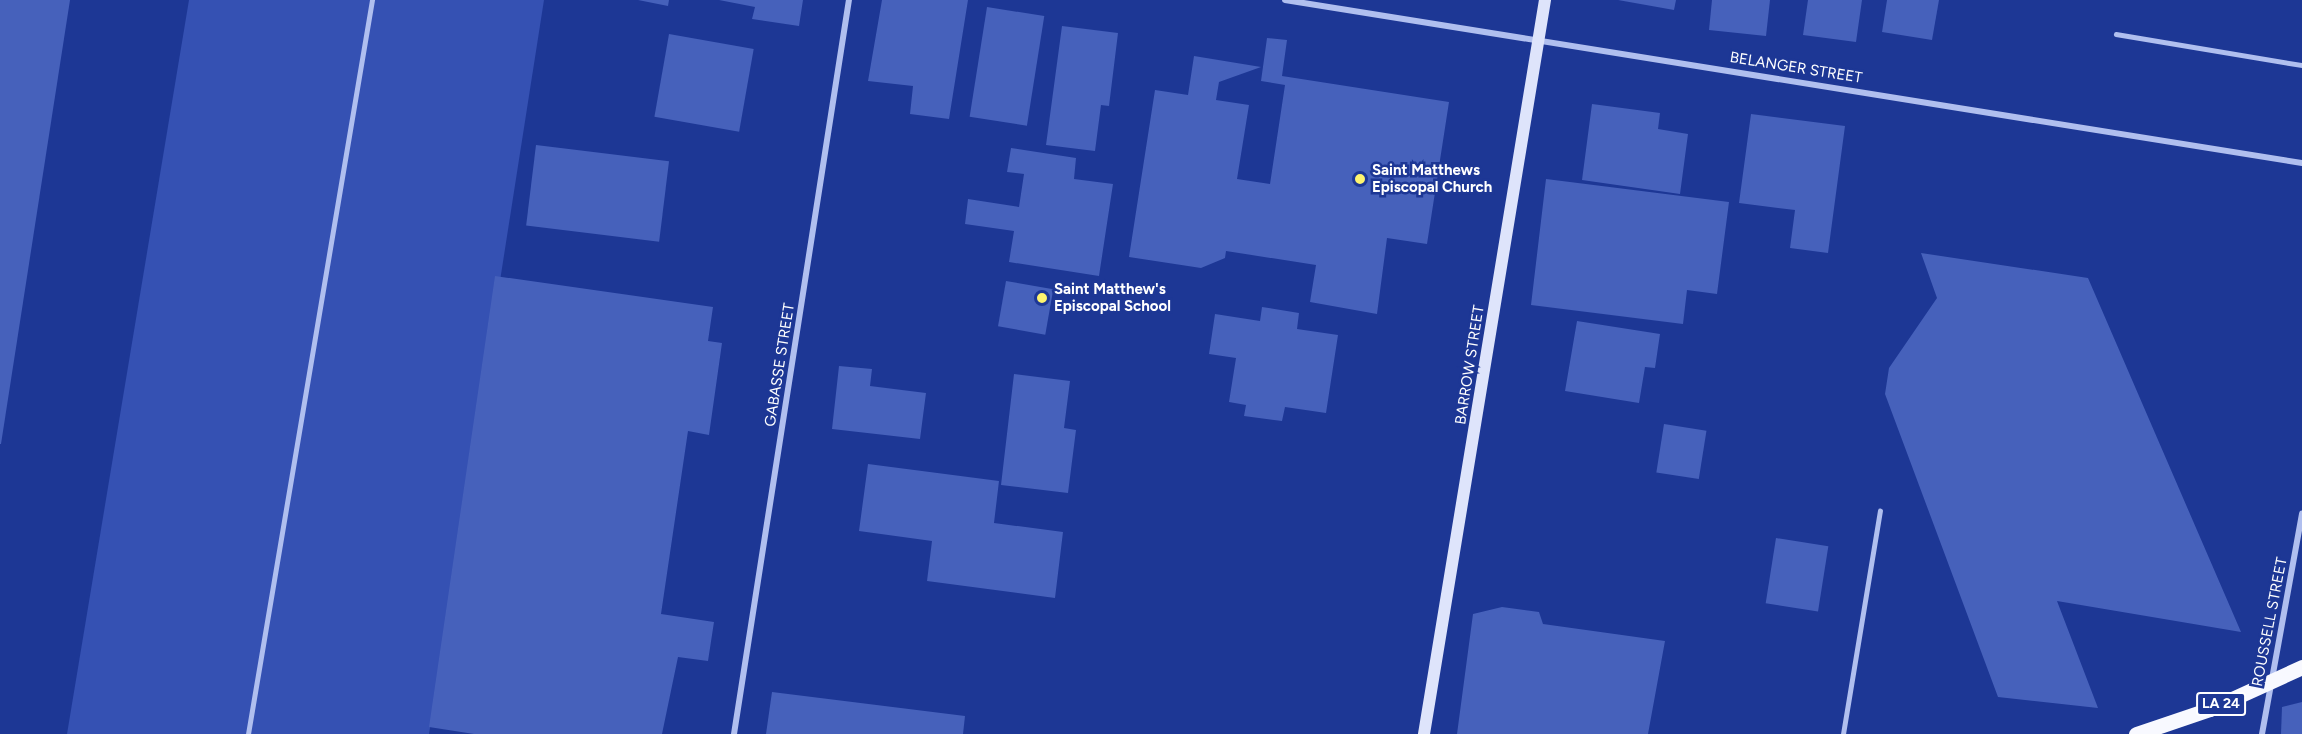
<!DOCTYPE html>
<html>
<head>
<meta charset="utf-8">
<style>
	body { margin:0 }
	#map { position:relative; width:2302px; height:734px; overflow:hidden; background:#1d3795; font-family:Figtree,sans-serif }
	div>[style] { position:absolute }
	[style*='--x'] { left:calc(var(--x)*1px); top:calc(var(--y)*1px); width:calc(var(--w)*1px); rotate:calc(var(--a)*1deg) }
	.green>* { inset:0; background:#3551b3 }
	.building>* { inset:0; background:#4661bb; transform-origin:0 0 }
	.lane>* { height:4.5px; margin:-2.25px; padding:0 2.25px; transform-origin:2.25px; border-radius:2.25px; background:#b0bfef }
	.street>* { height:6px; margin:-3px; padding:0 3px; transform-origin:3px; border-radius:3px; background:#b0bfef }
	.secondary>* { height:12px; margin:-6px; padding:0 6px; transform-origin:6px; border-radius:6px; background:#dee4fb }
	.primary>* { height:15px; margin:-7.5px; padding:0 7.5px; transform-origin:7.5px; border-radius:7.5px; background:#f8f9ff }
	.dots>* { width:16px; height:16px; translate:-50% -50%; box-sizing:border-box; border:3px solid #1d3795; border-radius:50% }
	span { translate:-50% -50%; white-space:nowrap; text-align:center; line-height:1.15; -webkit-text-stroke:5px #1d3795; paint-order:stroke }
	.shield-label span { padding:2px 4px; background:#1d3795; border:2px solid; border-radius:4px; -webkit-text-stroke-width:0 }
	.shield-label { font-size:14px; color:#fff; font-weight:700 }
	.street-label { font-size:15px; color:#fff }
	.poi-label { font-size:15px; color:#fff; font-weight:700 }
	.left { translate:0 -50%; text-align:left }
</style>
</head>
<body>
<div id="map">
	<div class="green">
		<i style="clip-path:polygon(189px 0,544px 0,429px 734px,67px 734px)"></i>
	</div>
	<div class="building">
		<i style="clip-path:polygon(0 0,70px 0,1px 444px,0 444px)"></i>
		<i style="clip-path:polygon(638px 0,669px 0,668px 6px)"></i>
		<i style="clip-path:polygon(719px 0,803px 0,799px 26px,752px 19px,755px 7px)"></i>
		<i style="clip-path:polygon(882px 0,968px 0,949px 119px,910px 114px,913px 86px,868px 81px)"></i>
		<i style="clip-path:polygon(1618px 0,1676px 0,1674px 10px)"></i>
		<i style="clip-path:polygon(1712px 0,1770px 0,1766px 36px,1709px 30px)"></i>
		<i style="clip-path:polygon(1808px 0,1862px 0,1856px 42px,1803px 35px)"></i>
		<i style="clip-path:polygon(1887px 0,1939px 0,1932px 40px,1882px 32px)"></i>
		<i style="left:987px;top:7px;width:58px;height:111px;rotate:9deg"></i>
		<i style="clip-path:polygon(1062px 26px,1118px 33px,1109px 106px,1101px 105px,1095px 151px,1046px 145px)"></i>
		<i style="left:669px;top:34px;width:86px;height:84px;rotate:10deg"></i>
		<i style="clip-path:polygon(1267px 38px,1287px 40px,1282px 76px,1449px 102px,1427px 244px,1387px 238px,1377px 314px,1310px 302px,1316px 265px,1226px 251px,1225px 258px,1201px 268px,1129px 257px,1155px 90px,1188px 95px,1194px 56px,1261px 67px,1219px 82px,1216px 100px,1249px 105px,1237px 179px,1270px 184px,1285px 85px,1261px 81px)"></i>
		<i style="clip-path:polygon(1592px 104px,1660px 113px,1658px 129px,1688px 134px,1680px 194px,1582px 180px)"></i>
		<i style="clip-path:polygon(1751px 114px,1845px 126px,1828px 253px,1790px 248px,1795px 210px,1739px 203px)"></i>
		<i style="left:536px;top:145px;width:134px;height:81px;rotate:7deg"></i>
		<i style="clip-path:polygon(1011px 148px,1076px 158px,1074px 179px,1113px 184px,1099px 276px,1009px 262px,1014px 231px,965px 224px,968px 199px,1019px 207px,1024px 174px,1007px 172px)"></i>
		<i style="clip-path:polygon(1546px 179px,1729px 202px,1717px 294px,1687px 290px,1683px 324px,1531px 305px)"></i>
		<i style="clip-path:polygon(1921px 253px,2088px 278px,2241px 632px,2057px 601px,2098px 708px,1998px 697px,1885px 394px,1889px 368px,1937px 298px)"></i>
		<i style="clip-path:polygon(495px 276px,713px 307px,708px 341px,722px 343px,709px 435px,688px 431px,661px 614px,714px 622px,708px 661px,678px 657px,662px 734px,474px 734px,429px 727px)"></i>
		<i style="left:1006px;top:281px;width:48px;height:46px;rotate:10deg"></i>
		<i style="clip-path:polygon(1262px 307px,1299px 313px,1297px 329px,1338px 335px,1326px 413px,1285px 407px,1282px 421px,1244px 416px,1246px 405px,1229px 402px,1236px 358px,1209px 354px,1215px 314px,1260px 321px)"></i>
		<i style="clip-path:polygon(1577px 321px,1660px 334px,1655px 368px,1645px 367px,1639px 403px,1565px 391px)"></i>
		<i style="clip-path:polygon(839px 366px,872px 369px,870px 386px,926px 393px,920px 439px,832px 429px)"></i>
		<i style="clip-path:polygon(1014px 374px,1070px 381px,1064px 428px,1076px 430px,1068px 493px,1001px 485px)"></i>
		<i style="left:1664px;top:424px;width:43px;height:49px;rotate:9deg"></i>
		<i style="clip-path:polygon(868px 464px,999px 481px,994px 523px,1063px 532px,1055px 598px,927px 581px,932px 541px,859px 531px)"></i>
		<i style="left:1776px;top:538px;width:53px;height:66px;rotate:9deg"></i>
		<i style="clip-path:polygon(1502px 607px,1539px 612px,1543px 624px,1665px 641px,1648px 734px,1457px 734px,1473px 614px)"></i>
		<i style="clip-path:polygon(772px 692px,965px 716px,963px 734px,766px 734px)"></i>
		<i style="clip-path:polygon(2302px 702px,2302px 734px,2281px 734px,2282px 707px)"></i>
	</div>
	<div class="lane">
		<i style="--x:2116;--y:34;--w:189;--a:9.5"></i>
		<i style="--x:248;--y:734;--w:744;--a:-80.41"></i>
		<i style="--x:1843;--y:734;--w:226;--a:-80.6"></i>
	</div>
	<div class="street">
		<i style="--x:1285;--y:0;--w:1030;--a:9.11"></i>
		<i style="--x:734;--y:734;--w:743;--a:-81.1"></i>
		<i style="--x:2262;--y:734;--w:224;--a:-79.7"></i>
	</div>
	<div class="secondary">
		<i style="--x:1424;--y:734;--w:744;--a:-80.64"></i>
	</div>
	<div class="primary">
		<i style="--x:2136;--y:734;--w:78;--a:-18.7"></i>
		<i style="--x:2210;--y:709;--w:101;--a:-24.5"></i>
	</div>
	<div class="dots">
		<i style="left:1360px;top:179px;background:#fef46f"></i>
		<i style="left:1042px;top:298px;background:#fef46f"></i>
	</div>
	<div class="shield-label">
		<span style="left:2221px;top:704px">LA 24</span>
	</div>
	<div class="street-label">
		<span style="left:1796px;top:68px;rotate:9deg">BELANGER STREET</span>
		<span style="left:780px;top:365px;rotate:-81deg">GABASSE STREET</span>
		<span style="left:1470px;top:365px;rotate:-81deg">BARROW STREET</span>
		<span style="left:2270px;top:622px;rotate:-79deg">ROUSSELL STREET</span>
	</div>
	<div class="poi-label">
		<span class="left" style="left:1372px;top:179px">Saint Matthews<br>Episcopal Church</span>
		<span class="left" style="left:1054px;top:298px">Saint Matthew's<br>Episcopal School</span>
	</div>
</div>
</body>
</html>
